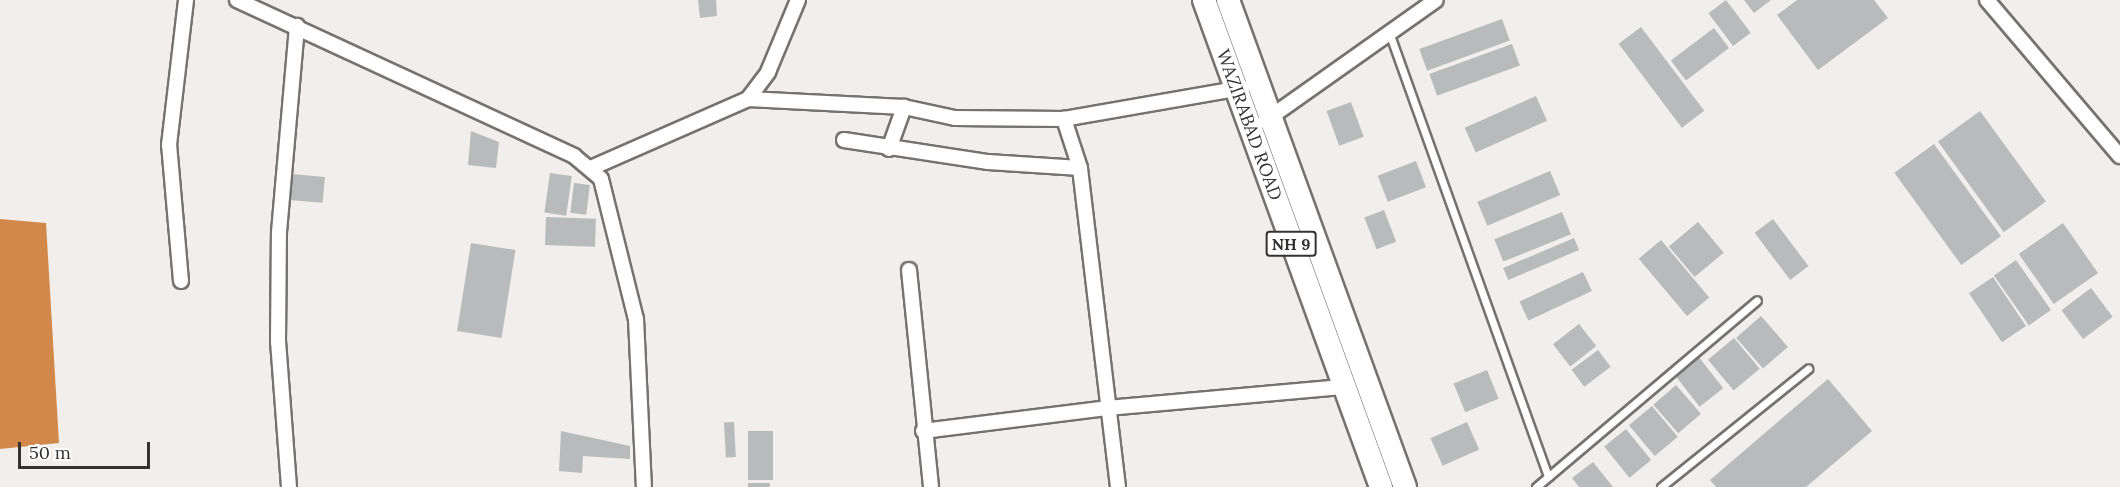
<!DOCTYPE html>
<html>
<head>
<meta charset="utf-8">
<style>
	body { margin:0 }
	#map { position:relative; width:2120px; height:487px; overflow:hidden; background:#f1eeeb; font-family:Lora,serif }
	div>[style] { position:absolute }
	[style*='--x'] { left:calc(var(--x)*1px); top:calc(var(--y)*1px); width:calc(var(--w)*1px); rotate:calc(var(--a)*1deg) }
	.water>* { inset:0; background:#d3884b }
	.building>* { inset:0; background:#b7bbbc; transform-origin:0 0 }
	.roads { filter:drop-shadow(2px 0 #757270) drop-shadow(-2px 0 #757270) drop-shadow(0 2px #757270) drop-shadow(0 -2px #757270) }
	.service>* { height:7px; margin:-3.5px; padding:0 3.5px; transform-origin:3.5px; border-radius:3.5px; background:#fff }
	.minor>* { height:14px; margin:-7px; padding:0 7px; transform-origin:7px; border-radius:7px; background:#fff }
	.trunk>* { height:22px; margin:-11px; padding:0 11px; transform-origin:11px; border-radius:11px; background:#fff }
	span { translate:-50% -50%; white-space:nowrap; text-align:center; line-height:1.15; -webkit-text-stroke:4.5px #fff; paint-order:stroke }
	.shield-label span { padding:2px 4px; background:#fff; border:2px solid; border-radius:4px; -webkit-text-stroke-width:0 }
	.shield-label { font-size:16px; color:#333231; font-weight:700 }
	.street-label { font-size:18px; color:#333231 }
	.scale { position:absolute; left:18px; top:442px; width:132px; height:27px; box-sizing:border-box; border:3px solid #333231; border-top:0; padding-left:8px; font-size:18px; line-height:21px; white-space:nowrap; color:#333231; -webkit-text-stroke:4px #fff; paint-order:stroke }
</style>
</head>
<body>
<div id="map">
	<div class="water">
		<i style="clip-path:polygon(0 219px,46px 223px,59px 443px,0 449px)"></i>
	</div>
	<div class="building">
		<i style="clip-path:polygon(698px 0,716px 0,717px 16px,700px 18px)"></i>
		<i style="left:1726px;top:0;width:41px;height:22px;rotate:53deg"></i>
		<i style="clip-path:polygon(1744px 0,1771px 0,1754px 13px)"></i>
		<i style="clip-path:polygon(1797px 0,1874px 0,1888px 18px,1818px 70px,1777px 15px)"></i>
		<i style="left:1502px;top:19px;width:23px;height:88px;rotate:70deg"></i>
		<i style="left:1641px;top:27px;width:105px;height:28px;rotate:53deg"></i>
		<i style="left:1714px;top:28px;width:25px;height:54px;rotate:53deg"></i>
		<i style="left:1512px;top:44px;width:23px;height:88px;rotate:70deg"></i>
		<i style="left:1536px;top:96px;width:27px;height:78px;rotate:66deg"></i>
		<i style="left:1351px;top:102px;width:37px;height:26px;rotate:70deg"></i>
		<i style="left:1980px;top:111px;width:112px;height:52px;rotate:54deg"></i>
		<i style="clip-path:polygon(471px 131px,499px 142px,496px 168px,468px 165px)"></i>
		<i style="left:1934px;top:144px;width:114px;height:49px;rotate:54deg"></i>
		<i style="left:1416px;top:161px;width:28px;height:41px;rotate:69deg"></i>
		<i style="left:1550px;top:171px;width:26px;height:79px;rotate:67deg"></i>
		<i style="left:550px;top:173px;width:22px;height:40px;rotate:8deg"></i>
		<i style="left:292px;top:174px;width:33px;height:26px;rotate:5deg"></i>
		<i style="left:574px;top:183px;width:16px;height:30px;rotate:7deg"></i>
		<i style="left:1384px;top:210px;width:34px;height:21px;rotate:69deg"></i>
		<i style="left:1562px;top:212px;width:24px;height:73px;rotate:68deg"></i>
		<i style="left:546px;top:217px;width:50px;height:28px;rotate:2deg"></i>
		<i style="left:1773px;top:219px;width:59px;height:23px;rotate:53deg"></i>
		<i style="left:1698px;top:222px;width:40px;height:38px;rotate:50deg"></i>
		<i style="left:2063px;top:223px;width:61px;height:54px;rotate:55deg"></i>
		<i style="left:1574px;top:238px;width:13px;height:77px;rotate:67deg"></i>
		<i style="left:1661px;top:240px;width:75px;height:29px;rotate:50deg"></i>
		<i style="left:471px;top:243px;width:45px;height:89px;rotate:9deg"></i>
		<i style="left:2016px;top:260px;width:61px;height:27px;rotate:55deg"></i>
		<i style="left:1583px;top:272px;width:21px;height:70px;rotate:65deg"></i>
		<i style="left:1993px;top:277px;width:59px;height:29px;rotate:56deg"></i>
		<i style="left:2091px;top:288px;width:36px;height:37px;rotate:53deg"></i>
		<i style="left:1761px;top:316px;width:41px;height:33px;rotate:49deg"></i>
		<i style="left:1579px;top:324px;width:28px;height:33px;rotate:52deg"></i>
		<i style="left:1734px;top:338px;width:40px;height:34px;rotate:50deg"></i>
		<i style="left:1598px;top:350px;width:21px;height:33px;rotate:53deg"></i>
		<i style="left:1698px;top:356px;width:41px;height:30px;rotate:52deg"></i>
		<i style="left:1487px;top:370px;width:31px;height:36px;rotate:68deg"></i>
		<i style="clip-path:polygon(1828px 379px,1872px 431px,1806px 487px,1716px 487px,1710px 480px)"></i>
		<i style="left:1676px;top:385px;width:38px;height:30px;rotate:49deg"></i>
		<i style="left:1652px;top:406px;width:40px;height:30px;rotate:50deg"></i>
		<i style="left:734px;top:422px;width:35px;height:10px;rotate:87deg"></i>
		<i style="left:1467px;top:422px;width:30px;height:40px;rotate:66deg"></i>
		<i style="left:1626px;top:429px;width:40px;height:28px;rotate:51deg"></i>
		<i style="clip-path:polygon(561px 431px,630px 446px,630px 459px,583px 456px,582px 473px,559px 471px)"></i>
		<i style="left:748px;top:431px;width:25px;height:49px"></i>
		<i style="clip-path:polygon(1593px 462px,1613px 487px,1579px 487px,1572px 478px)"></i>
		<i style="left:748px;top:483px;width:22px;height:4px"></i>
	</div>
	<div class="roads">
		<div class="service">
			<i style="--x:1390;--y:35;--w:469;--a:70.3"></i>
			<i style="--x:1536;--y:487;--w:289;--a:-40.2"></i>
			<i style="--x:1661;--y:487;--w:189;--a:-38.8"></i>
		</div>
		<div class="minor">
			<i style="--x:237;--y:0;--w:371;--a:24.8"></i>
			<i style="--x:574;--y:156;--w:35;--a:40"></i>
			<i style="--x:601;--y:179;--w:144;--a:76"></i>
			<i style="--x:636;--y:319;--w:168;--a:87.3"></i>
			<i style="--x:1987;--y:0;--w:205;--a:49.6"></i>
			<i style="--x:748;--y:99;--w:156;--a:2.9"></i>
			<i style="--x:904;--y:107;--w:52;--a:12.2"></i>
			<i style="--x:955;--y:118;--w:109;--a:0.5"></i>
			<i style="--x:1265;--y:121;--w:209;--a:-35.3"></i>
			<i style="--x:844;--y:140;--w:146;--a:8.7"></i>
			<i style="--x:988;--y:162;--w:92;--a:3.7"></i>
			<i style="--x:889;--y:149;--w:45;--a:-70.3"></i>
			<i style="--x:591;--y:168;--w:171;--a:-23.7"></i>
			<i style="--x:748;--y:99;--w:34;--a:-53"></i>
			<i style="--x:768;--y:72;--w:78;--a:-67.4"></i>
			<i style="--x:909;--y:270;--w:218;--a:84.2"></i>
			<i style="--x:181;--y:281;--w:137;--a:-95"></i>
			<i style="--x:169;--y:145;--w:146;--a:-83.3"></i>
			<i style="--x:923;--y:431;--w:185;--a:-7.1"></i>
			<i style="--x:1107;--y:408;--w:236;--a:-5.1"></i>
			<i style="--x:289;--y:487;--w:145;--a:-94.3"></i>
			<i style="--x:278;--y:342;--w:110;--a:-89.5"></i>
			<i style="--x:279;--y:232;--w:207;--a:-85"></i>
			<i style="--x:1118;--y:487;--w:321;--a:-96.8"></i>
			<i style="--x:1080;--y:168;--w:52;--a:-108.1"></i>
			<i style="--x:1064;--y:119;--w:181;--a:-9.9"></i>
		</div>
		<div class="trunk">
			<i style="--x:1204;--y:0;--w:518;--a:70.03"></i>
			<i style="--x:1228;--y:0;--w:518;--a:70.03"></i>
		</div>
	</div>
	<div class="shield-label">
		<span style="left:1291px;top:244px">NH 9</span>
	</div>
	<div class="street-label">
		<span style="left:1249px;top:125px;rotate:70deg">WAZIRABAD ROAD</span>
	</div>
	<div class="scale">50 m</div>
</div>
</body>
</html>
